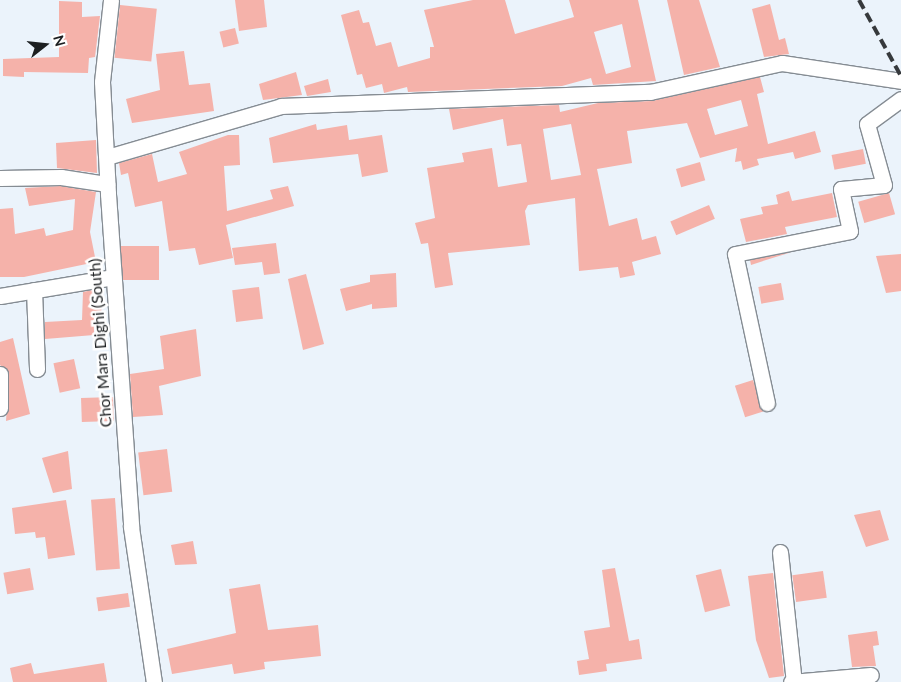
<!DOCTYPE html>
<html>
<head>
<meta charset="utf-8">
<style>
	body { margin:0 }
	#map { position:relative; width:901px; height:682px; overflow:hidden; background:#ebf3fb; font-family:Lato,sans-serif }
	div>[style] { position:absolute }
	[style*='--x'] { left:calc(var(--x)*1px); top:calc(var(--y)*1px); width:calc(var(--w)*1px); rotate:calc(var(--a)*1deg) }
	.building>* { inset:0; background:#f5b2aa; transform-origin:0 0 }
	.roads { filter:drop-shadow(1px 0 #858c93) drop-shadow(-1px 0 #858c93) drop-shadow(0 1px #858c93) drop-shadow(0 -1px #858c93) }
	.minor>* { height:15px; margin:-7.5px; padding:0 7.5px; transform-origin:7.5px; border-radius:7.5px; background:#fff }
	.rail>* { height:4px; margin-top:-2px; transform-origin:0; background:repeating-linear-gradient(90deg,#36393c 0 10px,transparent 0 15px) }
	span { translate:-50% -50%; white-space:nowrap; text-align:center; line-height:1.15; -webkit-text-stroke:5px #fff; paint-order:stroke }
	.street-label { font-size:16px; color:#1c1f21 }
	.north { position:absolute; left:20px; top:20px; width:50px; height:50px; -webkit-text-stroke:4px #fff; paint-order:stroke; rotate:74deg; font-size:14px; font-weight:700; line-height:20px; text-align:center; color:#1c1f21 }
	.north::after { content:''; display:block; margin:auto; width:18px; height:22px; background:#1c1f21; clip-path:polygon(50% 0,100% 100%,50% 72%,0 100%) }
</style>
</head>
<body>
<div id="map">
	<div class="building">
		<i style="clip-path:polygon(235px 0,264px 0,267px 27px,239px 31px)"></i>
		<i style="clip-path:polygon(evenodd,473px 0,505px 0,515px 34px,574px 17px,569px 0,638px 0,656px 81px,593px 85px,591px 78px,562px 86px,408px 92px,407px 87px,384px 93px,382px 84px,366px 88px,362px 74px,357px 75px,341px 15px,359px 10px,363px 23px,369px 22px,376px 46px,391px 42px,398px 67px,430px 58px,430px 47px,434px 47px,424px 10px,473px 0,622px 24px,631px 67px,606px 74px,594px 32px,622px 24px)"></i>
		<i style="clip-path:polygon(667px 0,699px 0,720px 67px,684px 75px)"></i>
		<i style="clip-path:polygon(59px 1px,82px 2px,82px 17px,100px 16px,95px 57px,89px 58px,88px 73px,24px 72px,24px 77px,3px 76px,3px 59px,59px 57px)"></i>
		<i style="clip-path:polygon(770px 4px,779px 40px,785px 38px,789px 54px,764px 57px,752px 9px)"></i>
		<i style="left:120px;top:5px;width:37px;height:53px;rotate:6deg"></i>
		<i style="left:235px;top:28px;width:16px;height:16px;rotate:76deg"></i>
		<i style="clip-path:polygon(184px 51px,189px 85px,210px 83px,214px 111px,132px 123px,126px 99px,160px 90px,156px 54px)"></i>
		<i style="clip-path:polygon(296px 72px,302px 95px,263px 100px,259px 84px)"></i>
		<i style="clip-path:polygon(evenodd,760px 77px,764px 92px,757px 94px,768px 144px,815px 131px,821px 152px,795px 159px,793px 152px,757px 159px,759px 165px,743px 170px,741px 161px,735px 162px,737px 148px,700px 158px,687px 123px,627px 131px,632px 163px,597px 169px,609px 226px,637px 218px,642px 240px,656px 236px,661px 254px,632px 262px,635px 275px,620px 278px,618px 267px,579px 271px,575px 198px,528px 205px,525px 211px,530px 245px,448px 253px,453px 285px,435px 288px,428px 243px,421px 244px,415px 223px,435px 218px,427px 168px,464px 162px,462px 153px,492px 148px,498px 187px,527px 182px,521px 144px,507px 146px,503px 119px,453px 130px,449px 109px,559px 105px,560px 112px,598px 103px,652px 101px,760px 77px,741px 100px,748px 126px,715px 135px,707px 109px,741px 100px,760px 77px,571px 124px,581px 175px,551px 180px,543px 129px,571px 124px)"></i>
		<i style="clip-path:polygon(328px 79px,331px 92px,307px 96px,304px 86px)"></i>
		<i style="clip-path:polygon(316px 124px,317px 130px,347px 125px,349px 140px,382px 135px,388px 172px,362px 177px,358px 154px,273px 163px,269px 138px)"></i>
		<i style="clip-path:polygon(228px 135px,239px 135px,240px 165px,224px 166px,227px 211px,273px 199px,270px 190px,288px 186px,294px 206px,226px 225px,233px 258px,199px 265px,195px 248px,169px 251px,162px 201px,135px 207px,128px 173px,121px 175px,119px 163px,152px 154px,158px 182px,187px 174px,179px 152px)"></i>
		<i style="clip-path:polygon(96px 140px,97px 173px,57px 168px,56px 143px)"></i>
		<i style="left:863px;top:149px;width:15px;height:32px;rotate:79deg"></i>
		<i style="left:700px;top:162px;width:19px;height:25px;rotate:74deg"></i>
		<i style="clip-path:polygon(60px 186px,96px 192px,90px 232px,96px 262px,24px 277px,0 277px,0 209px,13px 208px,15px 234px,44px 228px,46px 236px,73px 230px,75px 199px,29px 206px,25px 188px)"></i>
		<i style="clip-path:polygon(789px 191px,792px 201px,832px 193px,837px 217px,785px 227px,787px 234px,746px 242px,740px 219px,763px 214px,761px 207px,778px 204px,776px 195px)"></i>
		<i style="left:889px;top:193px;width:22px;height:32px;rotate:74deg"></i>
		<i style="left:709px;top:205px;width:15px;height:42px;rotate:67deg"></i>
		<i style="clip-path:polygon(276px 243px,280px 273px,264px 275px,262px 262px,235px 265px,232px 248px)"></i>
		<i style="left:121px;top:246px;width:38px;height:34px"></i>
		<i style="clip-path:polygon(792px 252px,766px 260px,751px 265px,750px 260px)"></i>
		<i style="clip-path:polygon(901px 254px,901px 291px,886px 293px,876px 256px)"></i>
		<i style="clip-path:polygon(396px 273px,397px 307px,372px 309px,372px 304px,346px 311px,340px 289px,370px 282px,370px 275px)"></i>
		<i style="clip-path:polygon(306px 274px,324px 344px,303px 350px,288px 279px)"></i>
		<i style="left:781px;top:283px;width:17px;height:23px;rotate:80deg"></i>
		<i style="left:259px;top:287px;width:32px;height:27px;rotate:83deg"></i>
		<i style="clip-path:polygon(102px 288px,101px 325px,94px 325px,94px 335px,45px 339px,45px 322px,82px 320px,83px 292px)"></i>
		<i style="clip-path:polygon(196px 329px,201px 376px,159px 386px,163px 415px,133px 417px,130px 374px,164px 369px,160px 336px)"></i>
		<i style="clip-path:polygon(13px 338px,30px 414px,6px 421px,9px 374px,0 365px,0 342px)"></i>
		<i style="left:74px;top:359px;width:30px;height:21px;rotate:78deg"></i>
		<i style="left:753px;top:380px;width:33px;height:19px;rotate:72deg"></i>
		<i style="left:113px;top:397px;width:24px;height:32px;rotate:88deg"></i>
		<i style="left:167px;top:449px;width:43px;height:29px;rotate:83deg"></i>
		<i style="clip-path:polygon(68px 451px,72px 489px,53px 493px,42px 458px)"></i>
		<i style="left:115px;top:498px;width:71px;height:24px;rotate:86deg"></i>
		<i style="clip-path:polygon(66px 500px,75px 555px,48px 559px,45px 537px,36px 538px,35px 532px,15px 534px,12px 508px)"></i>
		<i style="clip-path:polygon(880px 510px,889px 540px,866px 547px,854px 515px)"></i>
		<i style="clip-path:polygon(193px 541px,197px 564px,175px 565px,171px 545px)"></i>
		<i style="left:30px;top:568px;width:22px;height:27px;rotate:80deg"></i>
		<i style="clip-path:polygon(615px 568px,629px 641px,639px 639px,642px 659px,606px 664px,607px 671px,579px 675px,577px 661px,589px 659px,584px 631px,610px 627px,602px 570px)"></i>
		<i style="left:721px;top:569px;width:38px;height:26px;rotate:76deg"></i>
		<i style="left:823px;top:571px;width:27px;height:31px;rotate:82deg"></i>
		<i style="clip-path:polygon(773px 573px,784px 676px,769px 678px,756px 640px,748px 576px)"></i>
		<i style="clip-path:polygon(260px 584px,268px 630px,318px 625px,321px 656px,264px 662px,265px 669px,234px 674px,232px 664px,172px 674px,167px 649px,236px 633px,229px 589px)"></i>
		<i style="left:128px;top:593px;width:14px;height:32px;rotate:82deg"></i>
		<i style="clip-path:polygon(877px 631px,879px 645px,873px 646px,876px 666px,852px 667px,848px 635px)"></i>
		<i style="clip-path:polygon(31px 663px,34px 674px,104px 663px,107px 682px,13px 682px,10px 668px)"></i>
	</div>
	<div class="roads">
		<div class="minor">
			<i style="--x:111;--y:0;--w:82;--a:96.3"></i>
			<i style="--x:102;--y:82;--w:112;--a:86.9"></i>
			<i style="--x:108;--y:194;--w:334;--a:86"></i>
			<i style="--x:131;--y:527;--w:157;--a:81.6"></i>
			<i style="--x:107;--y:157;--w:181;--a:-16.3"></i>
			<i style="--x:281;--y:106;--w:369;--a:-2.2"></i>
			<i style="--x:650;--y:92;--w:135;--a:-12.4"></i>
			<i style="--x:782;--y:63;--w:120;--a:8.6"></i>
			<i style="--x:0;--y:178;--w:61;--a:-0.9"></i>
			<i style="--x:61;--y:177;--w:47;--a:8.7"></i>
			<i style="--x:34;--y:290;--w:79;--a:87.8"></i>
			<i style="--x:0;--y:296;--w:115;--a:-9.5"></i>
			<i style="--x:0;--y:374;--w:34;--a:90"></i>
			<i style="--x:767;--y:403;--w:152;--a:-102.1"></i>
			<i style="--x:735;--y:254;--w:117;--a:-11.3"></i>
			<i style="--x:850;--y:231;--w:43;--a:-102.1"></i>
			<i style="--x:841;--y:189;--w:43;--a:-5.3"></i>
			<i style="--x:884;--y:185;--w:63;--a:-105.6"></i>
			<i style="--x:867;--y:124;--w:42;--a:-36.3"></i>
			<i style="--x:780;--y:552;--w:131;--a:83.9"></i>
			<i style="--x:791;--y:682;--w:80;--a:-5"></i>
		</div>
	</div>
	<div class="rail">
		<i style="--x:859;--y:0;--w:87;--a:61.1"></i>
	</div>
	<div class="street-label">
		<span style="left:100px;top:343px;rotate:-94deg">Chor Mara Dighi (South)</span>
	</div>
	<div class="north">N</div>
</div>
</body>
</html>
